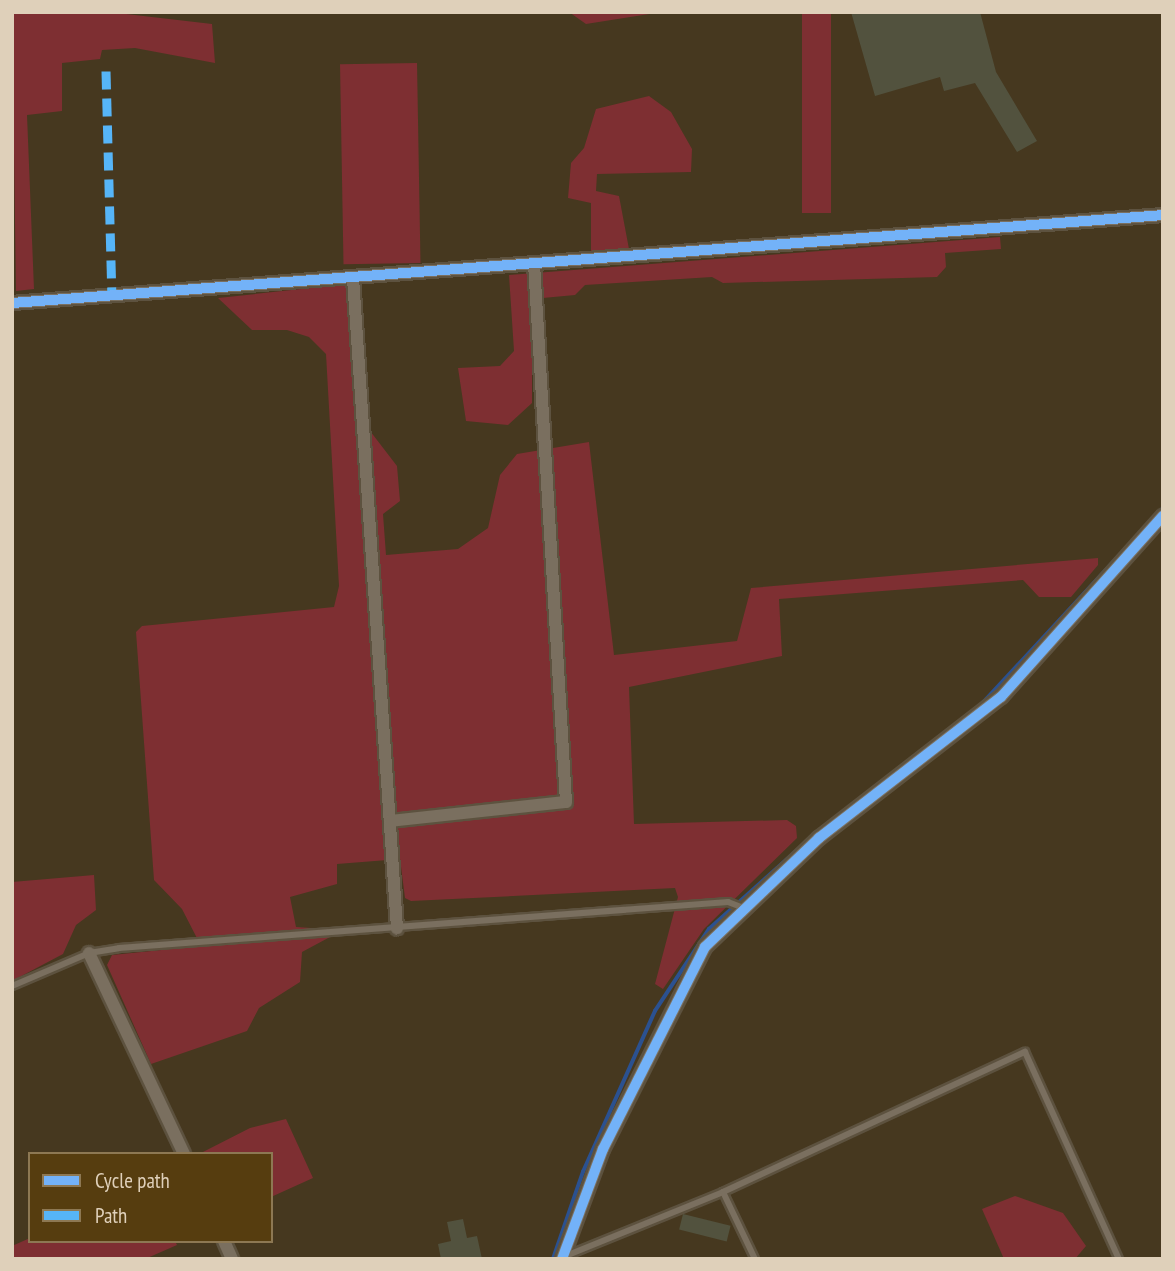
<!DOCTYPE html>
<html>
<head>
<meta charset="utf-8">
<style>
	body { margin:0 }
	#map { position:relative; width:1175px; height:1271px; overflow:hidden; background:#46381f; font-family:"PT Sans Narrow",sans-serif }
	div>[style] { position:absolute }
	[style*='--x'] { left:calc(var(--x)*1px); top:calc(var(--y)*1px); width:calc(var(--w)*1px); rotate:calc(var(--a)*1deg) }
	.green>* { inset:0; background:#7e2f32; transform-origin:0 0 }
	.stream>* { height:3.5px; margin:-1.75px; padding:0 1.75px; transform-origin:1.75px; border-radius:1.75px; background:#2b5190 }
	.building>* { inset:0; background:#52523e; transform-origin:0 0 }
	.roads { filter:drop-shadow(2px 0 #5d523f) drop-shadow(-2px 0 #5d523f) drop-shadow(0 2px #5d523f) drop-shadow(0 -2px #5d523f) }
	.service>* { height:6px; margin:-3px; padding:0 3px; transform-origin:3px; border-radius:3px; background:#7a6f5f }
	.minor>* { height:12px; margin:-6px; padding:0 6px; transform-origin:6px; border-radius:6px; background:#7a6f5f }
	.quiet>* { height:9px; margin-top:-4.5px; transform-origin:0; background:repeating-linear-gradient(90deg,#56b5f8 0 18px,transparent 0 27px) }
	.cycleway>* { height:10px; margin:-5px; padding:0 5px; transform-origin:5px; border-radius:5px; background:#73b2f8 }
	span { translate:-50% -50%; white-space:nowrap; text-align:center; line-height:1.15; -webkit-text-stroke:5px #563d0f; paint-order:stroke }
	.frame { position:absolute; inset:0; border:14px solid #dfd0ba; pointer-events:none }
	.legend { position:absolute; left:28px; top:1152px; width:245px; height:91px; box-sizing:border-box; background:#563d0f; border:2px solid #8d7853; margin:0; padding:9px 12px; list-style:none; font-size:21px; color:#dfd0ba }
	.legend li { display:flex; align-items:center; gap:14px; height:35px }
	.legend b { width:35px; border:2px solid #8d7853 }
</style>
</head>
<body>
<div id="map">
	<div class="green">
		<i style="clip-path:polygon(12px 12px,109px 12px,212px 24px,215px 63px,135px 48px,102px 50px,100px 59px,62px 63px,62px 111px,27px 115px,34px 289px,16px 291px)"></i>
		<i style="clip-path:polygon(569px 12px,662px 12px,586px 24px)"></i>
		<i style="left:802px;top:12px;width:29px;height:201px"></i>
		<i style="left:417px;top:63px;width:200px;height:77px;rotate:89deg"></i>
		<i style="clip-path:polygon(649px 96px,671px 112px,692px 149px,691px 172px,597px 174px,596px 191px,619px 196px,629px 249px,591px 252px,591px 203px,568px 198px,571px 163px,584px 148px,596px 109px)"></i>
		<i style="clip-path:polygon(1000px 237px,1001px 249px,945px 253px,946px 267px,937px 277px,723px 283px,712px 277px,585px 285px,575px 295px,532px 299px,532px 403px,508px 425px,466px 421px,458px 368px,500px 366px,514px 351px,509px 275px)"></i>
		<i style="clip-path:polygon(348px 284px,367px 427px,397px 466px,400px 501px,383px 514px,386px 555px,458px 549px,488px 528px,500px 475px,517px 454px,589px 442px,614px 655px,737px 641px,751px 588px,1098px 558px,1098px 565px,1071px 597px,1039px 597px,1023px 580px,779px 599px,782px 656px,629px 687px,634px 824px,787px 820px,796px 826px,797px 838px,704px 929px,663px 989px,655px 984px,678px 897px,675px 888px,411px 901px,405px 898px,400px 859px,337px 864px,337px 884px,290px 897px,296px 927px,326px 929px,330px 937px,302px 952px,300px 982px,259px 1008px,247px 1031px,151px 1064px,107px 965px,112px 955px,201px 946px,182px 909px,154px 880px,136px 632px,142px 626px,334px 607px,339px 586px,326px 354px,309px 337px,287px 330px,252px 330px,218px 298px)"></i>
		<i style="clip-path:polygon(94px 875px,96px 910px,76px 925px,63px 954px,12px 981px,12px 882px)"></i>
		<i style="clip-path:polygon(286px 1119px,313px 1178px,271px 1197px,271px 1154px,199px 1154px,250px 1128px)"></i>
		<i style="clip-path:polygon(1015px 1196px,1063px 1213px,1086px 1246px,1075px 1259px,1004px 1259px,982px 1209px)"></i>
		<i style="clip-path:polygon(30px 1238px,175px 1241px,177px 1245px,145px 1259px,12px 1259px,12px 1246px)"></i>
	</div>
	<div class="stream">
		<i style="--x:979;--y:707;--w:271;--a:-47.2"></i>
		<i style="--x:553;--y:1259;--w:92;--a:-71"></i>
		<i style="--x:583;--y:1172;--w:176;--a:-65.9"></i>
		<i style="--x:655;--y:1011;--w:98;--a:-56.6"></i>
		<i style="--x:709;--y:929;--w:150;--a:-41.8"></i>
	</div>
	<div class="building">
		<i style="clip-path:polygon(851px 12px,980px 12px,996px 72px,1037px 141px,1017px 152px,975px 83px,944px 91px,940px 77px,875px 96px)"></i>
		<i style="left:683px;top:1214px;width:49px;height:16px;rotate:14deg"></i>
		<i style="clip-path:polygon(463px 1219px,467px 1238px,477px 1236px,482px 1259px,441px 1259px,438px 1244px,451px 1241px,447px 1222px)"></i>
	</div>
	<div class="roads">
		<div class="service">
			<i style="--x:12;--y:986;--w:84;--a:-23.2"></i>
			<i style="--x:89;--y:953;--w:30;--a:-9"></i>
			<i style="--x:119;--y:948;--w:611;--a:-4.32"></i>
			<i style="--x:728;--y:902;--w:14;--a:21"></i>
			<i style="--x:723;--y:1192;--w:74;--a:64.5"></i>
			<i style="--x:563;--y:1257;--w:173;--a:-22.1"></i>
			<i style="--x:723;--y:1192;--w:333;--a:-24.9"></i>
			<i style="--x:1025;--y:1052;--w:227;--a:65.6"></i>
		</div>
		<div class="minor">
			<i style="--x:353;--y:278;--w:652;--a:86.13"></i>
			<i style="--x:12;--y:303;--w:1154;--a:-4.37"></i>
			<i style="--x:390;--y:821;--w:177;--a:-6.2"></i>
			<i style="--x:566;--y:802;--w:539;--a:-93.4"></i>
			<i style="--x:89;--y:953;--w:222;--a:64.7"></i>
			<i style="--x:224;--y:1241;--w:20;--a:66"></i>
			<i style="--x:562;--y:1259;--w:117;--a:-69.6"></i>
			<i style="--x:603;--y:1149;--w:226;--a:-63.2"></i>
			<i style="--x:705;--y:947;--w:158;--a:-43.7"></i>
			<i style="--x:819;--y:838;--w:230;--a:-37.8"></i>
			<i style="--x:1001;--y:697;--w:243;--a:-48.2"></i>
		</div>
	</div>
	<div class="quiet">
		<i style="--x:106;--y:71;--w:225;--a:88.5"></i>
	</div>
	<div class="cycleway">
		<i style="--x:12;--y:303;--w:1154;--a:-4.37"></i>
		<i style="--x:562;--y:1259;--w:117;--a:-69.6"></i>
		<i style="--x:603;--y:1149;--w:226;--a:-63.2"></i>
		<i style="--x:705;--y:947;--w:158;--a:-43.7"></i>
		<i style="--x:819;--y:838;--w:230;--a:-37.8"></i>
		<i style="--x:1001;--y:697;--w:243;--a:-48.2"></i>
	</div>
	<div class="frame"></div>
	<ul class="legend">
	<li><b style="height:9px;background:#73b2f8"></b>Cycle path</li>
	<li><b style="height:9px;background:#56b5f8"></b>Path</li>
	</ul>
</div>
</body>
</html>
